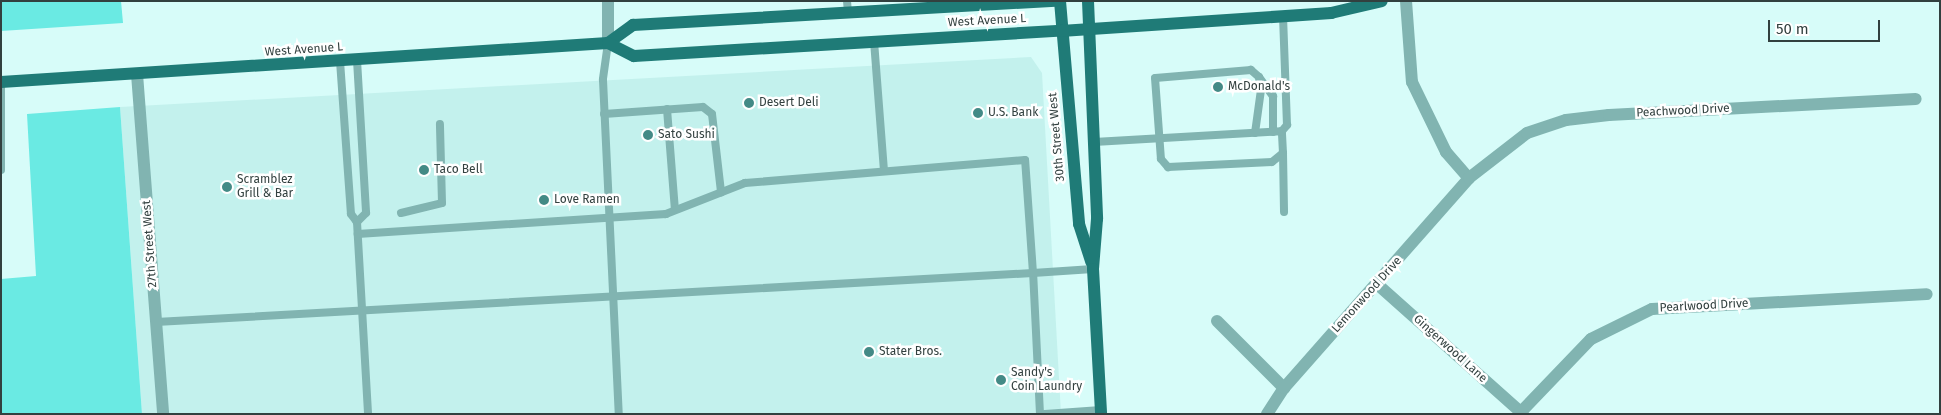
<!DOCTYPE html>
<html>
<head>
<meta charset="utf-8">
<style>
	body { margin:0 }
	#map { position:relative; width:1941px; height:415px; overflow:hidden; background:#d7fcf9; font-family:"Fira Sans",sans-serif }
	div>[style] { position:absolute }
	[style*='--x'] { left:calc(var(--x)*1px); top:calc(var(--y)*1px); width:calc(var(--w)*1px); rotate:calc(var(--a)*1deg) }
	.built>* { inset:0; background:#c3f1ed }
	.green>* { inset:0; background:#6aeae3 }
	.lane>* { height:8px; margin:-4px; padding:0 4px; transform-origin:4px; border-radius:4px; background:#81b4b1 }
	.street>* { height:12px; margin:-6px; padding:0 6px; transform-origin:6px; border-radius:6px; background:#81b4b1 }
	.primary>* { height:12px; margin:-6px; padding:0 6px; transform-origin:6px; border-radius:6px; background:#1f7b77 }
	.dots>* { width:14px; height:14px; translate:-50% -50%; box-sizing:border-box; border:2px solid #fff; border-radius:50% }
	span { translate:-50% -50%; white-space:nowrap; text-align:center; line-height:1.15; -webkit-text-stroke:5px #fff; paint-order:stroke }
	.street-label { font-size:12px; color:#32403f }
	.poi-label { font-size:12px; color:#32403f }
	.left { translate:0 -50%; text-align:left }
	.frame { position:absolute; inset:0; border:2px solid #32403f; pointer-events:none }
	.scale { position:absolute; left:1768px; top:20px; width:112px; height:22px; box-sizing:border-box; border:2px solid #32403f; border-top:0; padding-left:6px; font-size:15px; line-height:18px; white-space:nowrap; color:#32403f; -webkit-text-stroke:4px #fff; paint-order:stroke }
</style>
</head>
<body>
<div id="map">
	<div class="built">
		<i style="clip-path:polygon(1031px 57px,1042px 73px,1061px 414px,142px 414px,120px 107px)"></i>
	</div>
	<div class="green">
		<i style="clip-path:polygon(1px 1px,121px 1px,123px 23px,1px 31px)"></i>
		<i style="clip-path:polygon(120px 107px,142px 414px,1px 414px,1px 279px,36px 276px,27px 114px)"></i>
	</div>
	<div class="lane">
		<i style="--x:847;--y:1;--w:12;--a:85"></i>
		<i style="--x:874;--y:41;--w:130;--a:85.6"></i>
		<i style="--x:608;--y:43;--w:37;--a:98"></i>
		<i style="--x:603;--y:80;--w:334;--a:87.3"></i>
		<i style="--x:357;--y:60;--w:153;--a:86.6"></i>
		<i style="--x:366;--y:213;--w:13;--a:135"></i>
		<i style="--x:340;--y:61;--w:153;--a:85.9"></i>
		<i style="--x:351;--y:214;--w:10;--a:53"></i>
		<i style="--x:357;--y:222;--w:192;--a:86.7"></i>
		<i style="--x:1259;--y:77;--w:24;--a:54"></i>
		<i style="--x:1273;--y:96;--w:36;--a:90"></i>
		<i style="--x:667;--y:109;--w:101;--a:85.5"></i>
		<i style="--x:604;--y:114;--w:99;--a:-4"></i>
		<i style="--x:703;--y:107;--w:11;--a:38"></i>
		<i style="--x:712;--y:114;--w:79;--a:83.4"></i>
		<i style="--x:1255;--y:133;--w:43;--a:-82.1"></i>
		<i style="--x:1261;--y:90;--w:13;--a:-99"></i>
		<i style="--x:1259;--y:77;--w:11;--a:-139"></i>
		<i style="--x:1251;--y:70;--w:96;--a:175.2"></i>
		<i style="--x:1155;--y:78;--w:81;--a:85.8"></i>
		<i style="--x:1161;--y:159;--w:11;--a:49"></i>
		<i style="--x:1168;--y:167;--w:104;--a:-2.8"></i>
		<i style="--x:1272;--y:162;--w:14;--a:-39"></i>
		<i style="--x:1283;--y:153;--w:22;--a:-93"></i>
		<i style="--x:1094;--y:142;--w:188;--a:-3.3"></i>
		<i style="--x:1282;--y:131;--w:8;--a:-50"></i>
		<i style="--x:1287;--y:125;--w:109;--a:-92.1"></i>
		<i style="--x:1283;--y:153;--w:59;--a:89"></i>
		<i style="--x:1;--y:170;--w:88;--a:-90"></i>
		<i style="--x:401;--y:213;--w:42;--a:-13.7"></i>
		<i style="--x:442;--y:203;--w:79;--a:-91.5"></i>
		<i style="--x:156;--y:322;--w:878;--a:-3.2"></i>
		<i style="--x:1033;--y:273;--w:113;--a:-94"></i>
		<i style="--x:1025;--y:160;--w:281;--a:175.3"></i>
		<i style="--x:745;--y:183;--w:85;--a:158.6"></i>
		<i style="--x:666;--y:214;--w:309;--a:176.3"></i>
		<i style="--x:1040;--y:414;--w:141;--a:-92.8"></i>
		<i style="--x:1033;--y:273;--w:60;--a:-3.8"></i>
		<i style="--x:1045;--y:414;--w:56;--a:-4.1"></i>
	</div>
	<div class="street">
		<i style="--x:1406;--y:1;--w:81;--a:85.8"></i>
		<i style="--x:1412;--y:82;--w:78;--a:64.1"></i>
		<i style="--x:1446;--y:152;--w:35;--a:49"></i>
		<i style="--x:608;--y:43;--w:42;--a:-90"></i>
		<i style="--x:137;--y:74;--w:341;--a:85.6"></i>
		<i style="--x:1377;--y:284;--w:195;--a:41.7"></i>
		<i style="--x:1217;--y:321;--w:95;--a:45"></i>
		<i style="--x:1267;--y:414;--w:31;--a:-57"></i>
		<i style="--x:1284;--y:388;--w:280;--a:-48.6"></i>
		<i style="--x:1469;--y:178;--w:73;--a:-37.8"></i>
		<i style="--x:1527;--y:133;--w:41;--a:-18.4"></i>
		<i style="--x:1566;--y:120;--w:43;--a:-6.6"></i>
		<i style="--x:1609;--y:115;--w:307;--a:-3"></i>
		<i style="--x:1519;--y:414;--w:104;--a:-46.2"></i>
		<i style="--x:1591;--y:339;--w:68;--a:-26.2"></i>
		<i style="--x:1652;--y:309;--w:275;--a:-3.1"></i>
	</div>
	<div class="primary">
		<i style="--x:1060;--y:1;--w:224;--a:85.1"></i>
		<i style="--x:1079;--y:224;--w:40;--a:72"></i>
		<i style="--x:1088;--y:1;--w:218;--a:87.6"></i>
		<i style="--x:1097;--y:219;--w:50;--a:94.6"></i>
		<i style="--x:1093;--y:269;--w:145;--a:86.8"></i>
		<i style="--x:608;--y:43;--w:31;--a:-36"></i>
		<i style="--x:633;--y:25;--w:423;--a:-3.3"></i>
		<i style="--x:1;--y:82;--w:608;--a:-3.68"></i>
		<i style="--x:608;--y:43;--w:29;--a:27"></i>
		<i style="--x:634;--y:56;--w:428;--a:-3.4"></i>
		<i style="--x:1061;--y:31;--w:271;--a:-3.8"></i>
		<i style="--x:1331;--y:13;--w:52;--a:-13.2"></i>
	</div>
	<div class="dots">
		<i style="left:1218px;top:87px;background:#438a86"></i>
		<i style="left:749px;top:103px;background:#438a86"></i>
		<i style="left:978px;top:113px;background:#438a86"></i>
		<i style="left:648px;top:135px;background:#438a86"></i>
		<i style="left:424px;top:170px;background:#438a86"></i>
		<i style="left:227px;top:187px;background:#438a86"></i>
		<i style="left:544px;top:200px;background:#438a86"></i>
		<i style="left:869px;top:352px;background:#438a86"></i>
		<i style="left:1001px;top:380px;background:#438a86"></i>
	</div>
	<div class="street-label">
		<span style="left:987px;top:21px;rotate:-3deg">West Avenue L</span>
		<span style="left:304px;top:50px;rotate:-4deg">West Avenue L</span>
		<span style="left:1683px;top:111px;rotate:-3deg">Peachwood Drive</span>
		<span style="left:1057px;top:137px;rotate:-95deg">30th Street West</span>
		<span style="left:150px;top:244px;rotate:-94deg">27th Street West</span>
		<span style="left:1367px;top:295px;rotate:-48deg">Lemonwood Drive</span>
		<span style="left:1704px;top:306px;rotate:-3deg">Pearlwood Drive</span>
		<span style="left:1450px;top:349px;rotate:42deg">Gingerwood Lane</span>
	</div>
	<div class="poi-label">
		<span class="left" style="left:1228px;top:87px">McDonald's</span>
		<span class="left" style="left:759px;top:103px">Desert Deli</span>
		<span class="left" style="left:988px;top:113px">U.S. Bank</span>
		<span class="left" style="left:658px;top:135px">Sato Sushi</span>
		<span class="left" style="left:434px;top:170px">Taco Bell</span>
		<span class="left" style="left:237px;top:187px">Scramblez<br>Grill &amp; Bar</span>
		<span class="left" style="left:554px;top:200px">Love Ramen</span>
		<span class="left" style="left:879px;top:352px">Stater Bros.</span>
		<span class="left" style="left:1011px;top:380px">Sandy's<br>Coin Laundry</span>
	</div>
	<div class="frame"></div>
	<div class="scale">50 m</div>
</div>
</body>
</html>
